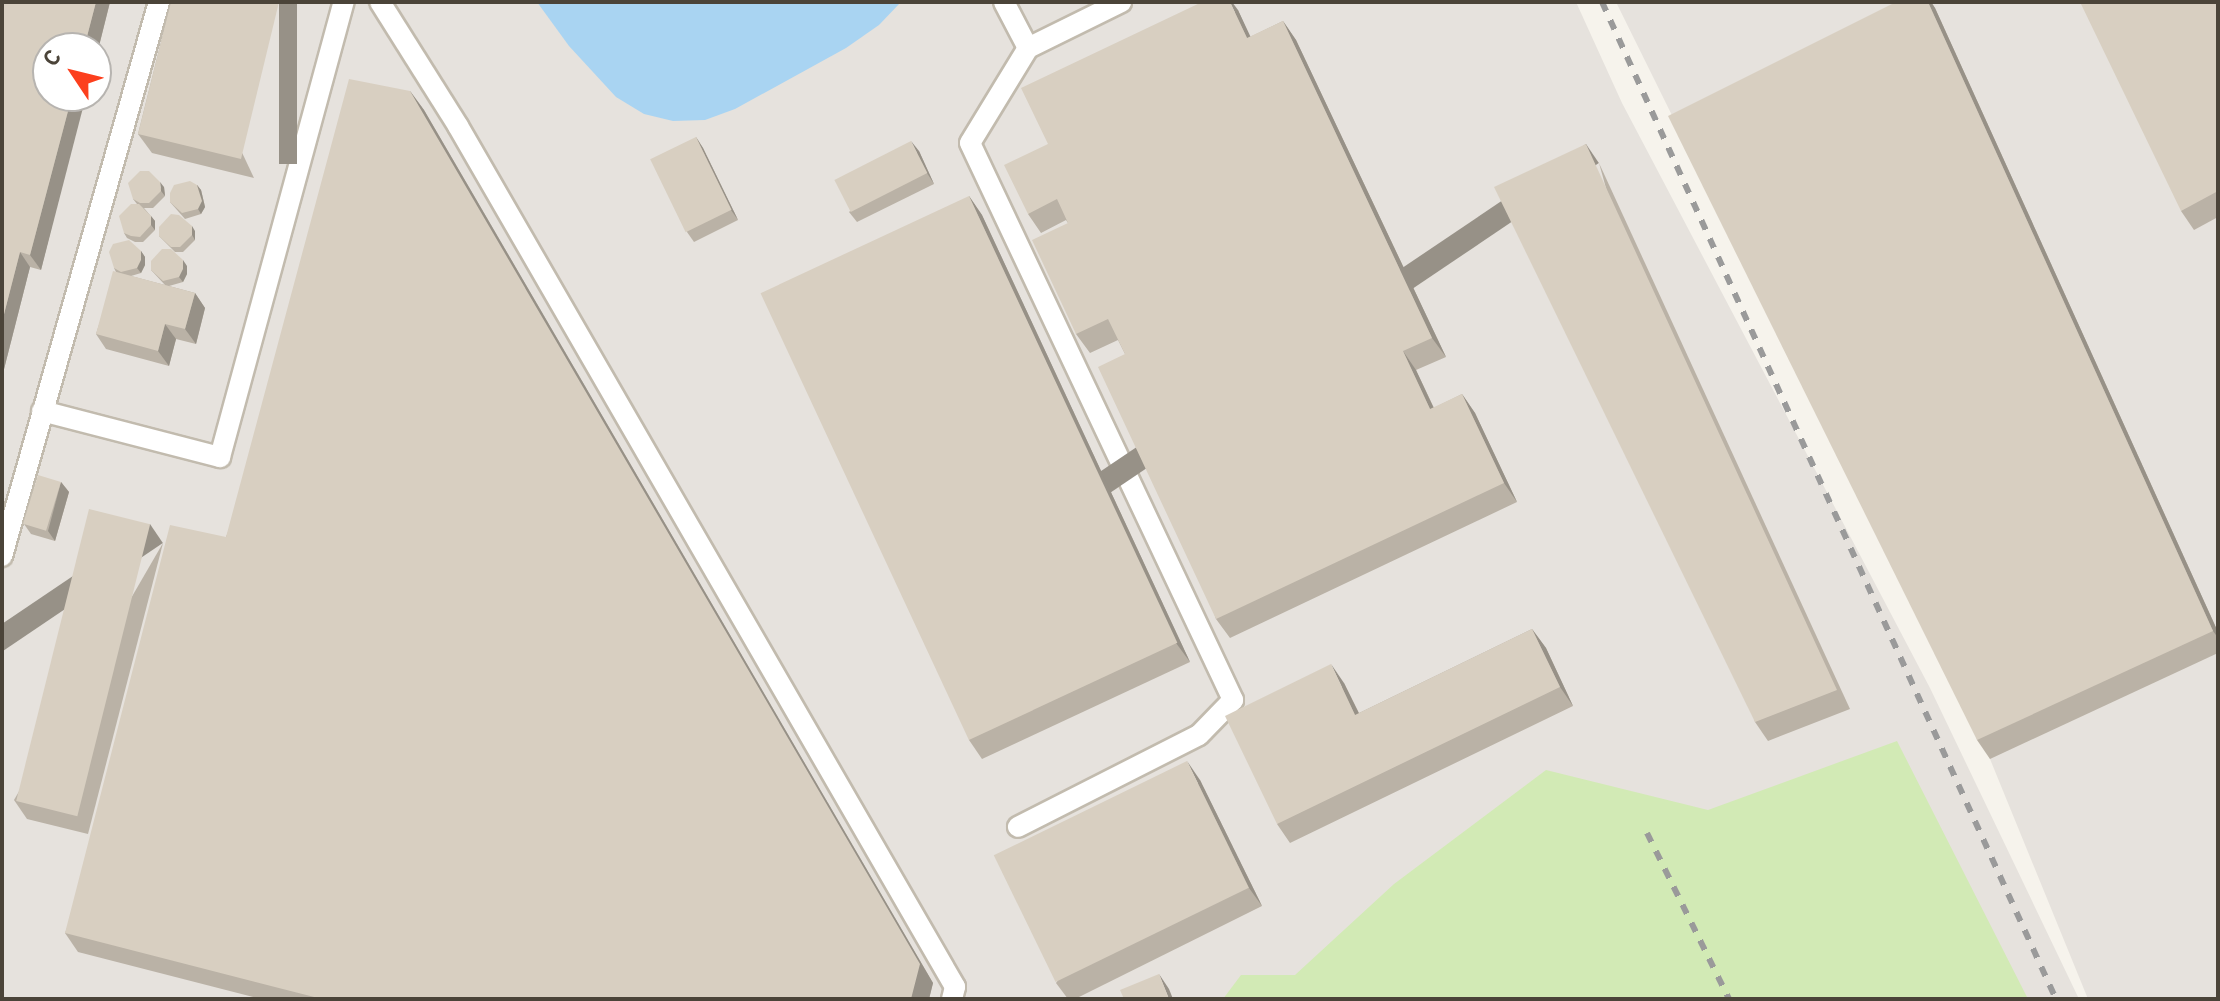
<!DOCTYPE html>
<html>
<head>
<meta charset="utf-8">
<style>
	body { margin:0 }
	#map { position:relative; width:2220px; height:1001px; overflow:hidden; background:#f6f3ec; font-family:Overpass,sans-serif }
	div>[style] { position:absolute }
	[style*='--x'] { left:calc(var(--x)*1px); top:calc(var(--y)*1px); width:calc(var(--w)*1px); rotate:calc(var(--a)*1deg) }
	.industrial>* { inset:0; background:#e6e2dd }
	.green>* { inset:0; background:#d2eab5 }
	.water>* { inset:0; background:#a9d4f2 }
	.roads { filter:drop-shadow(2px 0 #c2bbae) drop-shadow(-2px 0 #c2bbae) drop-shadow(0 2px #c2bbae) drop-shadow(0 -2px #c2bbae) }
	.service>* { height:20px; margin:-10px; padding:0 10px; transform-origin:10px; border-radius:10px; background:#fff }
	.rail>* { height:6px; margin-top:-3px; transform-origin:0; background:repeating-linear-gradient(90deg,#9a9a9a 0 10px,transparent 0 20px) }
	.wall>* { inset:0; background:#bab2a6 }
	.shaded-wall>* { inset:0; background:#979187; transform-origin:0 0 }
	.building>* { inset:0; background:#d8cfc1; transform-origin:0 0 }
	span { translate:-50% -50%; white-space:nowrap; text-align:center; line-height:1.15; -webkit-text-stroke:6px #fff; paint-order:stroke }
	.frame { position:absolute; inset:0; border:4px solid #4b4439; pointer-events:none }
	.north { position:absolute; left:32px; top:32px; width:80px; height:80px; box-sizing:border-box; background:#fff; border:2px solid #b7b4b0; border-radius:50%; rotate:305deg; font-size:22px; font-weight:700; line-height:32px; text-align:center; color:#4b4439 }
	.north::after { content:''; display:block; margin:auto; width:28px; height:36px; background:#fc3f1d; clip-path:polygon(50% 0,100% 100%,50% 72%,0 100%) }
</style>
</head>
<body>
<div id="map">
	<div class="industrial">
		<i style="clip-path:polygon(evenodd,2px 2px,1576px 2px,1622px 103px,1930px 688px,2079px 999px,2px 999px,2px 2px,48px 48px,96px 48px,96px 96px,48px 96px,48px 48px)"></i>
		<i style="clip-path:polygon(1616px 2px,2218px 2px,2218px 999px,2088px 999px,1990px 759px)"></i>
	</div>
	<div class="green">
		<i style="clip-path:polygon(1897px 741px,2028px 999px,1223px 999px,1241px 975px,1295px 975px,1394px 884px,1546px 770px,1708px 810px)"></i>
	</div>
	<div class="water">
		<i style="clip-path:polygon(537px 2px,901px 2px,879px 25px,846px 48px,735px 109px,705px 120px,673px 121px,644px 114px,616px 97px,569px 46px)"></i>
	</div>
	<div class="roads">
		<div class="service">
			<i style="--x:380;--y:2;--w:146;--a:57.8"></i>
			<i style="--x:458;--y:126;--w:994;--a:60"></i>
			<i style="--x:955;--y:987;--w:12;--a:104"></i>
			<i style="--x:1004;--y:2;--w:52;--a:62.4"></i>
			<i style="--x:1028;--y:48;--w:111;--a:121.4"></i>
			<i style="--x:970;--y:143;--w:616;--a:64.72"></i>
			<i style="--x:1233;--y:700;--w:49;--a:134.2"></i>
			<i style="--x:1199;--y:735;--w:203;--a:153.1"></i>
			<i style="--x:1028;--y:48;--w:104;--a:-26.3"></i>
			<i style="--x:42;--y:411;--w:184;--a:14.5"></i>
			<i style="--x:220;--y:457;--w:472;--a:-74.8"></i>
			<i style="--x:2;--y:556;--w:576;--a:-74.18"></i>
		</div>
	</div>
	<div class="rail">
		<i style="--x:1602;--y:2;--w:1096;--a:65.52"></i>
		<i style="--x:1647;--y:833;--w:185;--a:63.7"></i>
	</div>
	<div class="wall">
		<i style="clip-path:polygon(2px 2px,110px 2px,96px 58px,96px 48px,41px 270px,30px 267px,2px 377px)"></i>
		<i style="clip-path:polygon(171px 2px,254px 178px,152px 153px,138px 134px)"></i>
		<i style="clip-path:polygon(1896px 2px,1931px 2px,1935px 8px,2218px 632px,2218px 653px,1990px 759px,1977px 740px)"></i>
		<i style="clip-path:polygon(2218px 2px,2218px 217px,2194px 230px,2181px 211px)"></i>
		<i style="clip-path:polygon(1238px 10px,1250px 37px,1283px 21px,1296px 40px,1446px 357px,1416px 370px,1434px 408px,1462px 394px,1475px 413px,1517px 502px,1230px 638px,1216px 619px,1125px 354px,1118px 340px,1090px 353px,1076px 334px,1068px 223px,1066px 220px,1041px 233px,1028px 214px,1048px 144px)"></i>
		<i style="clip-path:polygon(410px 91px,424px 110px,933px 983px,929px 999px,261px 999px,78px 952px,65px 933px,226px 537px)"></i>
		<i style="clip-path:polygon(696px 137px,703px 148px,738px 220px,694px 242px,687px 232px)"></i>
		<i style="clip-path:polygon(919px 151px,934px 184px,857px 222px,849px 212px)"></i>
		<i style="clip-path:polygon(1599px 163px,1850px 709px,1768px 741px,1755px 722px)"></i>
		<i style="clip-path:polygon(197px 185px,201px 190px,205px 207px,201px 214px,185px 219px,170px 202px)"></i>
		<i style="clip-path:polygon(164px 187px,165px 196px,153px 208px,144px 208px,155px 221px,155px 230px,143px 242px,135px 242px,127px 238px,124px 233px,137px 204px,133px 199px)"></i>
		<i style="clip-path:polygon(969px 196px,982px 215px,1190px 662px,982px 759px,969px 740px)"></i>
		<i style="clip-path:polygon(195px 231px,195px 240px,183px 252px,175px 252px,159px 236px)"></i>
		<i style="clip-path:polygon(141px 251px,145px 257px,145px 265px,141px 273px,131px 276px,165px 285px,151px 270px,187px 266px,187px 274px,183px 282px,169px 286px,195px 293px,205px 308px,196px 344px,176px 339px,169px 366px,106px 349px,96px 334px,116px 272px,114px 268px)"></i>
		<i style="clip-path:polygon(61px 482px,69px 492px,55px 541px,31px 534px,24px 524px)"></i>
		<i style="clip-path:polygon(163px 543px,88px 834px,27px 819px,14px 800px)"></i>
		<i style="clip-path:polygon(1532px 629px,1546px 648px,1573px 706px,1290px 843px,1277px 824px,1344px 683px,1359px 713px)"></i>
		<i style="clip-path:polygon(1200px 780px,1262px 906px,1075px 999px,1068px 999px,1056px 983px)"></i>
	</div>
	<div class="shaded-wall">
		<i style="clip-path:polygon(96px 2px,110px 2px,96px 58px,96px 48px,84px 48px)"></i>
		<i style="left:279px;top:2px;width:18px;height:162px"></i>
		<i style="clip-path:polygon(1230px 2px,1232px 2px,1238px 10px,1260px 57px,1247px 38px)"></i>
		<i style="clip-path:polygon(1928px 2px,1931px 2px,1935px 8px,2218px 632px,2218px 638px,2213px 631px)"></i>
		<i style="clip-path:polygon(1283px 21px,1296px 40px,1446px 357px,1432px 338px)"></i>
		<i style="clip-path:polygon(410px 91px,424px 110px,933px 983px,929px 999px,911px 999px)"></i>
		<i style="clip-path:polygon(72px 96px,86px 96px,41px 270px,30px 255px)"></i>
		<i style="clip-path:polygon(696px 137px,703px 148px,738px 220px,731px 210px)"></i>
		<i style="clip-path:polygon(911px 141px,919px 151px,934px 184px,927px 173px)"></i>
		<i style="left:1586px;top:144px;width:23px;height:601px;rotate:56deg"></i>
		<i style="clip-path:polygon(160px 182px,164px 187px,165px 196px,161px 191px)"></i>
		<i style="clip-path:polygon(197px 185px,201px 190px,205px 207px,201px 214px,198px 209px)"></i>
		<i style="clip-path:polygon(969px 196px,982px 215px,1190px 662px,1176px 643px)"></i>
		<i style="clip-path:polygon(151px 216px,155px 221px,155px 230px,151px 225px)"></i>
		<i style="clip-path:polygon(192px 226px,195px 231px,195px 240px,192px 235px)"></i>
		<i style="clip-path:polygon(141px 251px,145px 257px,145px 265px,141px 273px,137px 268px)"></i>
		<i style="clip-path:polygon(20px 252px,30px 267px,2px 377px,2px 322px)"></i>
		<i style="clip-path:polygon(183px 260px,187px 266px,187px 274px,183px 282px,179px 277px)"></i>
		<i style="clip-path:polygon(195px 293px,205px 308px,196px 344px,185px 329px)"></i>
		<i style="clip-path:polygon(165px 324px,176px 339px,169px 366px,158px 351px)"></i>
		<i style="clip-path:polygon(1403px 351px,1416px 370px,1443px 428px,1430px 409px)"></i>
		<i style="clip-path:polygon(1462px 394px,1475px 413px,1517px 502px,1504px 483px)"></i>
		<i style="clip-path:polygon(61px 482px,69px 492px,55px 541px,48px 531px)"></i>
		<i style="left:150px;top:524px;width:23px;height:301px;rotate:56deg"></i>
		<i style="clip-path:polygon(1532px 629px,1546px 648px,1573px 706px,1560px 687px)"></i>
		<i style="clip-path:polygon(1331px 664px,1344px 683px,1369px 734px,1355px 715px)"></i>
		<i style="clip-path:polygon(1187px 761px,1200px 780px,1262px 906px,1249px 888px)"></i>
		<i style="clip-path:polygon(1159px 974px,1169px 989px,1173px 999px,1169px 999px)"></i>
	</div>
	<div class="building">
		<i style="clip-path:polygon(2px 2px,96px 2px,84px 48px,48px 48px,48px 96px,72px 96px,30px 255px,20px 252px,2px 322px)"></i>
		<i style="clip-path:polygon(171px 2px,279px 2px,241px 159px,138px 134px)"></i>
		<i style="clip-path:polygon(1202px 2px,1230px 2px,1247px 38px,1283px 21px,1432px 338px,1403px 351px,1430px 409px,1462px 394px,1504px 483px,1216px 619px,1098px 367px,1125px 354px,1108px 319px,1076px 334px,1032px 240px,1068px 223px,1057px 199px,1028px 214px,1004px 165px,1048px 144px,1021px 88px)"></i>
		<i style="clip-path:polygon(1896px 2px,1928px 2px,2213px 631px,1977px 740px,1668px 116px)"></i>
		<i style="clip-path:polygon(2080px 2px,2218px 2px,2218px 191px,2181px 211px)"></i>
		<i style="clip-path:polygon(349px 79px,410px 91px,920px 964px,911px 999px,322px 999px,65px 933px,170px 525px,226px 537px)"></i>
		<i style="left:696px;top:137px;width:81px;height:51px;rotate:64deg"></i>
		<i style="left:911px;top:141px;width:36px;height:86px;rotate:63deg"></i>
		<i style="clip-path:polygon(1586px 144px,1837px 690px,1755px 722px,1494px 187px)"></i>
		<i style="clip-path:polygon(140px 171px,149px 171px,160px 182px,161px 191px,149px 203px,140px 203px,133px 199px,128px 183px)"></i>
		<i style="clip-path:polygon(190px 181px,197px 185px,202px 201px,198px 209px,182px 213px,170px 202px,170px 193px,174px 185px)"></i>
		<i style="left:969px;top:196px;width:493px;height:230px;rotate:65deg"></i>
		<i style="clip-path:polygon(131px 204px,139px 204px,151px 216px,151px 225px,140px 237px,131px 236px,124px 233px,119px 216px)"></i>
		<i style="clip-path:polygon(171px 214px,179px 215px,192px 226px,192px 235px,180px 247px,171px 247px,159px 236px,159px 227px)"></i>
		<i style="clip-path:polygon(129px 240px,141px 251px,141px 260px,137px 268px,121px 272px,114px 268px,109px 252px,113px 244px)"></i>
		<i style="clip-path:polygon(162px 249px,171px 249px,183px 260px,183px 269px,179px 277px,163px 281px,151px 270px,151px 261px)"></i>
		<i style="clip-path:polygon(113px 271px,195px 293px,185px 329px,165px 324px,158px 351px,96px 334px)"></i>
		<i style="left:38px;top:475px;width:24px;height:51px;rotate:17deg"></i>
		<i style="left:89px;top:509px;width:63px;height:301px;rotate:14deg"></i>
		<i style="clip-path:polygon(1532px 629px,1560px 687px,1277px 824px,1225px 716px,1331px 664px,1355px 715px)"></i>
		<i style="left:1187px;top:761px;width:141px;height:215px;rotate:64deg"></i>
		<i style="clip-path:polygon(1159px 974px,1169px 999px,1124px 999px,1120px 990px)"></i>
	</div>
	<div class="frame"></div>
	<div class="north">С</div>
</div>
</body>
</html>
